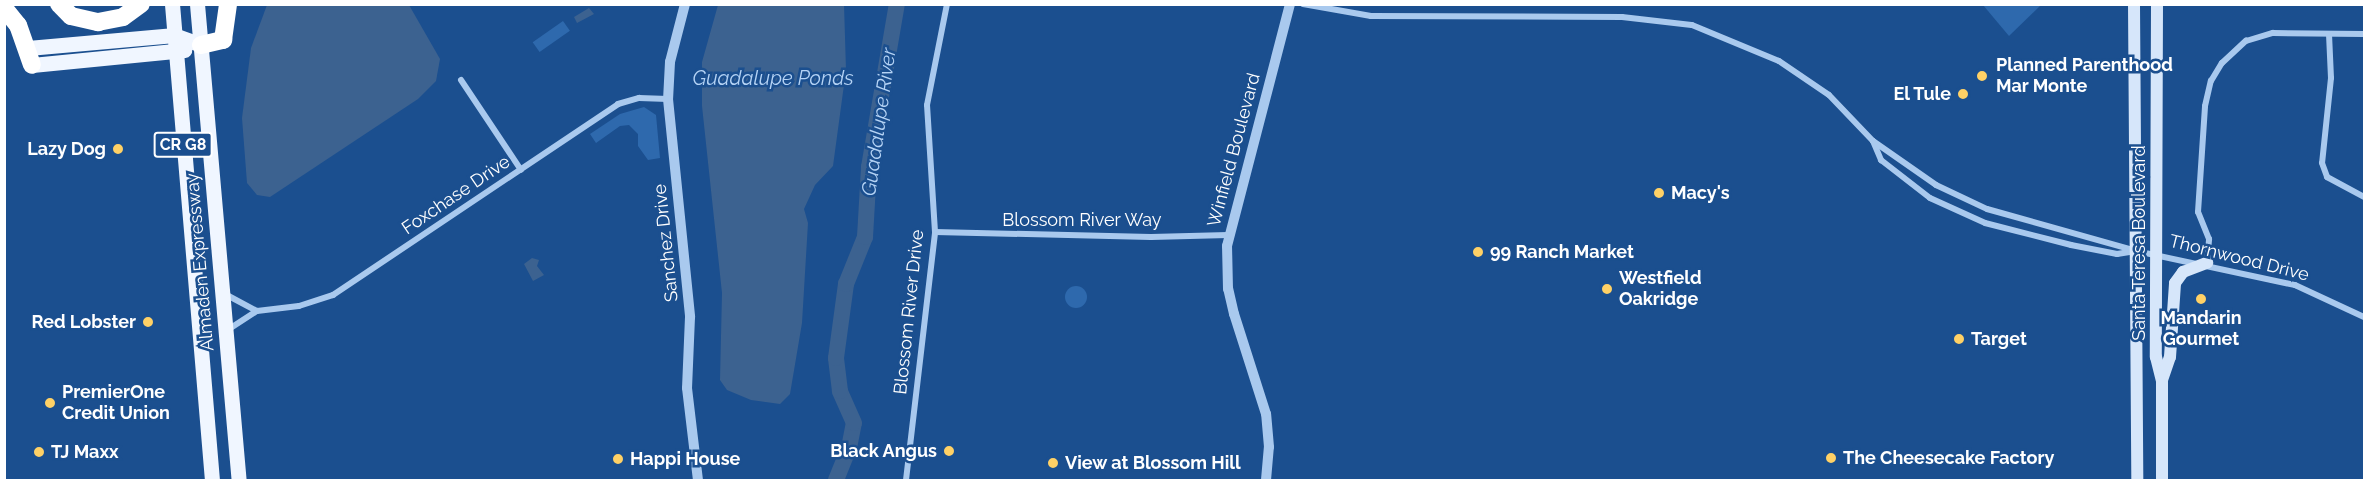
<!DOCTYPE html>
<html>
<head>
<meta charset="utf-8">
<style>
	body { margin:0 }
	#map { position:relative; width:2369px; height:485px; overflow:hidden; background:#1b4f8f; font-family:Raleway,sans-serif }
	div>[style] { position:absolute }
	[style*='--x'] { left:calc(var(--x)*1px); top:calc(var(--y)*1px); width:calc(var(--w)*1px); rotate:calc(var(--a)*1deg) }
	.green>* { inset:0; background:#2e69ad; transform-origin:0 0 }
	.round { border-radius:50% }
	.water>* { inset:0; background:#3c6290 }
	.river>* { height:16px; margin:-8px; padding:0 8px; transform-origin:8px; border-radius:8px; background:#3c6290 }
	.minor>* { height:6px; margin:-3px; padding:0 3px; transform-origin:3px; border-radius:3px; background:#a9c9ee }
	.tertiary>* { height:10px; margin:-5px; padding:0 5px; transform-origin:5px; border-radius:5px; background:#a9c9ee }
	.secondary>* { height:12px; margin:-6px; padding:0 6px; transform-origin:6px; border-radius:6px; background:#d6e6fa }
	.primary>* { height:15px; margin:-7.5px; padding:0 7.5px; transform-origin:7.5px; border-radius:7.5px; background:#f0f6ff }
	.motorway>* { height:18px; margin:-9px; padding:0 9px; transform-origin:9px; border-radius:9px; background:#fff }
	.dots>* { width:16px; height:16px; translate:-50% -50%; box-sizing:border-box; border:3px solid #1b4f8f; border-radius:50% }
	span { translate:-50% -50%; white-space:nowrap; text-align:center; line-height:1.15; -webkit-text-stroke:5px #1b4f8f; paint-order:stroke }
	.shield-label span { padding:2px 4px; background:#1b4f8f; border:2px solid; border-radius:4px; -webkit-text-stroke-width:0 }
	.shield-label { font-size:16px; color:#fff; font-weight:700 }
	.poi-label { font-size:18px; color:#fff; font-weight:700 }
	.left { translate:0 -50%; text-align:left }
	.right { translate:-100% -50%; text-align:right }
	.street-label { font-size:18px; color:#fff }
	.water-label { font-size:20px; color:#b5d3f5; font-style:italic }
	.frame { position:absolute; inset:0; border:6px solid #fff; pointer-events:none }
</style>
</head>
<body>
<div id="map">
	<div class="green">
		<i style="clip-path:polygon(1983px 5px,2041px 5px,2009px 36px)"></i>
		<i style="left:563px;top:21px;width:12px;height:37px;rotate:55deg"></i>
		<i style="clip-path:polygon(644px 107px,656px 115px,660px 158px,648px 160px,638px 146px,638px 134px,629px 125px,620px 126px,596px 143px,590px 134px,620px 114px)"></i>
		<i class="round" style="left:1065px;top:286px;width:22px;height:22px"></i>
	</div>
	<div class="water">
		<i style="clip-path:polygon(844px 4px,846px 70px,833px 166px,815px 185px,804px 209px,808px 223px,802px 323px,790px 394px,780px 404px,751px 400px,727px 390px,720px 380px,722px 293px,702px 106px,702px 62px,718px 5px)"></i>
		<i style="clip-path:polygon(267px 5px,409px 5px,440px 59px,436px 81px,418px 99px,270px 197px,257px 195px,247px 183px,242px 118px,251px 48px)"></i>
		<i style="clip-path:polygon(589px 8px,594px 14px,577px 23px,574px 17px)"></i>
		<i style="clip-path:polygon(532px 258px,539px 260px,537px 266px,544px 275px,533px 281px,524px 264px)"></i>
	</div>
	<div class="river">
		<i style="--x:836;--y:480;--w:35;--a:-68"></i>
		<i style="--x:849;--y:448;--w:25;--a:-79"></i>
		<i style="--x:854;--y:423;--w:35;--a:-114"></i>
		<i style="--x:840;--y:391;--w:33;--a:-97"></i>
		<i style="--x:836;--y:358;--w:75;--a:-82.3"></i>
		<i style="--x:846;--y:284;--w:51;--a:-68"></i>
		<i style="--x:865;--y:237;--w:70;--a:-86.7"></i>
		<i style="--x:869;--y:167;--w:165;--a:-80.3"></i>
	</div>
	<div class="minor">
		<i style="--x:1303;--y:4;--w:69;--a:10"></i>
		<i style="--x:1371;--y:16;--w:251;--a:0.2"></i>
		<i style="--x:1622;--y:17;--w:70;--a:6.5"></i>
		<i style="--x:1692;--y:25;--w:94;--a:22.5"></i>
		<i style="--x:1779;--y:61;--w:60;--a:34.2"></i>
		<i style="--x:1829;--y:95;--w:64;--a:46.3"></i>
		<i style="--x:1873;--y:141;--w:77;--a:34.9"></i>
		<i style="--x:1936;--y:185;--w:56;--a:25.2"></i>
		<i style="--x:1987;--y:209;--w:155;--a:15.7"></i>
		<i style="--x:2136;--y:251;--w:163;--a:12.1"></i>
		<i style="--x:2295;--y:285;--w:76;--a:24.9"></i>
		<i style="--x:2329;--y:34;--w:44;--a:87.4"></i>
		<i style="--x:2331;--y:78;--w:85;--a:96"></i>
		<i style="--x:2322;--y:163;--w:15;--a:70"></i>
		<i style="--x:2327;--y:177;--w:42;--a:28.4"></i>
		<i style="--x:461;--y:80;--w:108;--a:56.3"></i>
		<i style="--x:1873;--y:141;--w:21;--a:67"></i>
		<i style="--x:1881;--y:160;--w:62;--a:37.8"></i>
		<i style="--x:1930;--y:198;--w:60;--a:24.4"></i>
		<i style="--x:1985;--y:223;--w:89;--a:14.3"></i>
		<i style="--x:2071;--y:245;--w:47;--a:11.1"></i>
		<i style="--x:2117;--y:254;--w:19;--a:-9"></i>
		<i style="--x:935;--y:232;--w:216;--a:1.3"></i>
		<i style="--x:1151;--y:237;--w:77;--a:-1.5"></i>
		<i style="--x:2207;--y:263;--w:24;--a:-85"></i>
		<i style="--x:2209;--y:239;--w:29;--a:-112"></i>
		<i style="--x:2198;--y:212;--w:106;--a:-86.2"></i>
		<i style="--x:2205;--y:106;--w:26;--a:-77"></i>
		<i style="--x:2211;--y:81;--w:21;--a:-59"></i>
		<i style="--x:2222;--y:63;--w:33;--a:-43"></i>
		<i style="--x:2246;--y:41;--w:28;--a:-17"></i>
		<i style="--x:2273;--y:33;--w:91;--a:0.6"></i>
		<i style="--x:223;--y:293;--w:38;--a:28"></i>
		<i style="--x:226;--y:331;--w:37;--a:-33"></i>
		<i style="--x:257;--y:311;--w:42;--a:-6.8"></i>
		<i style="--x:299;--y:306;--w:36;--a:-18"></i>
		<i style="--x:333;--y:295;--w:343;--a:-33.8"></i>
		<i style="--x:618;--y:104;--w:22;--a:-16"></i>
		<i style="--x:639;--y:98;--w:29;--a:2"></i>
		<i style="--x:906;--y:480;--w:250;--a:-83.3"></i>
		<i style="--x:935;--y:232;--w:127;--a:-93.6"></i>
		<i style="--x:927;--y:105;--w:103;--a:-78.8"></i>
	</div>
	<div class="tertiary">
		<i style="--x:685;--y:4;--w:60;--a:104.5"></i>
		<i style="--x:670;--y:62;--w:37;--a:93"></i>
		<i style="--x:668;--y:99;--w:219;--a:84.2"></i>
		<i style="--x:690;--y:317;--w:71;--a:92.4"></i>
		<i style="--x:687;--y:388;--w:93;--a:83.2"></i>
		<i style="--x:1266;--y:480;--w:33;--a:-85"></i>
		<i style="--x:1269;--y:447;--w:33;--a:-95"></i>
		<i style="--x:1266;--y:414;--w:105;--a:-107.7"></i>
		<i style="--x:1234;--y:314;--w:26;--a:-103"></i>
		<i style="--x:1228;--y:289;--w:43;--a:-91.3"></i>
		<i style="--x:1227;--y:246;--w:250;--a:-75.4"></i>
	</div>
	<div class="secondary">
		<i style="--x:2134;--y:4;--w:476;--a:89.6"></i>
		<i style="--x:2157;--y:4;--w:353;--a:90.2"></i>
		<i style="--x:2156;--y:357;--w:25;--a:76"></i>
		<i style="--x:2162;--y:381;--w:99;--a:90"></i>
		<i style="--x:2162;--y:380;--w:24;--a:-71"></i>
		<i style="--x:2170;--y:357;--w:74;--a:-86.1"></i>
		<i style="--x:2175;--y:283;--w:14;--a:-54"></i>
		<i style="--x:2183;--y:272;--w:26;--a:-21"></i>
	</div>
	<div class="primary">
		<i style="--x:172;--y:4;--w:478;--a:85.2"></i>
		<i style="--x:197;--y:4;--w:478;--a:85"></i>
		<i style="--x:28;--y:48;--w:147;--a:-5.1"></i>
		<i style="--x:174;--y:35;--w:29;--a:20"></i>
		<i style="--x:32;--y:65;--w:153;--a:-5.6"></i>
	</div>
	<div class="motorway">
		<i style="--x:59;--y:4;--w:17;--a:45"></i>
		<i style="--x:71;--y:16;--w:28;--a:13"></i>
		<i style="--x:98;--y:22;--w:25;--a:-11"></i>
		<i style="--x:123;--y:17;--w:22;--a:-36"></i>
		<i style="--x:4;--y:8;--w:22;--a:51"></i>
		<i style="--x:18;--y:25;--w:42;--a:70.7"></i>
		<i style="--x:201;--y:45;--w:23;--a:-13"></i>
		<i style="--x:223;--y:40;--w:36;--a:-82"></i>
	</div>
	<div class="dots">
		<i style="left:1982px;top:76px;background:#ffd166"></i>
		<i style="left:1963px;top:94px;background:#ffd166"></i>
		<i style="left:118px;top:149px;background:#ffd166"></i>
		<i style="left:1659px;top:193px;background:#ffd166"></i>
		<i style="left:1478px;top:252px;background:#ffd166"></i>
		<i style="left:1607px;top:289px;background:#ffd166"></i>
		<i style="left:2201px;top:299px;background:#ffd166"></i>
		<i style="left:148px;top:322px;background:#ffd166"></i>
		<i style="left:1959px;top:339px;background:#ffd166"></i>
		<i style="left:50px;top:403px;background:#ffd166"></i>
		<i style="left:949px;top:451px;background:#ffd166"></i>
		<i style="left:39px;top:452px;background:#ffd166"></i>
		<i style="left:1831px;top:458px;background:#ffd166"></i>
		<i style="left:618px;top:459px;background:#ffd166"></i>
		<i style="left:1053px;top:463px;background:#ffd166"></i>
	</div>
	<div class="shield-label">
		<span style="left:183px;top:145px">CR G8</span>
	</div>
	<div class="poi-label">
		<span class="left" style="left:1996px;top:76px">Planned Parenthood<br>Mar Monte</span>
		<span class="right" style="left:1951px;top:94px">El Tule</span>
		<span class="right" style="left:106px;top:149px">Lazy Dog</span>
		<span class="left" style="left:1671px;top:193px">Macy's</span>
		<span class="left" style="left:1490px;top:252px">99 Ranch Market</span>
		<span class="left" style="left:1619px;top:289px">Westfield<br>Oakridge</span>
		<span style="left:2201px;top:329px">Mandarin<br>Gourmet</span>
		<span class="right" style="left:136px;top:322px">Red Lobster</span>
		<span class="left" style="left:1971px;top:339px">Target</span>
		<span class="left" style="left:62px;top:403px">PremierOne<br>Credit Union</span>
		<span class="right" style="left:937px;top:451px">Black Angus</span>
		<span class="left" style="left:51px;top:452px">TJ Maxx</span>
		<span class="left" style="left:1843px;top:458px">The Cheesecake Factory</span>
		<span class="left" style="left:630px;top:459px">Happi House</span>
		<span class="left" style="left:1065px;top:463px">View at Blossom Hill</span>
	</div>
	<div class="street-label">
		<span style="left:1234px;top:150px;rotate:-75deg">Winfield Boulevard</span>
		<span style="left:456px;top:195px;rotate:-34deg">Foxchase Drive</span>
		<span style="left:1082px;top:220px">Blossom River Way</span>
		<span style="left:666px;top:243px;rotate:-96deg">Sanchez Drive</span>
		<span style="left:2139px;top:243px;rotate:-90deg">Santa Teresa Boulevard</span>
		<span style="left:2239px;top:258px;rotate:14deg">Thornwood Drive</span>
		<span style="left:200px;top:262px;rotate:-95deg">Almaden Expressway</span>
		<span style="left:909px;top:312px;rotate:-84deg">Blossom River Drive</span>
	</div>
	<div class="water-label">
		<span style="left:773px;top:78px">Guadalupe Ponds</span>
		<span style="left:879px;top:122px;rotate:-82deg">Guadalupe River</span>
	</div>
	<div class="frame"></div>
</div>
</body>
</html>
